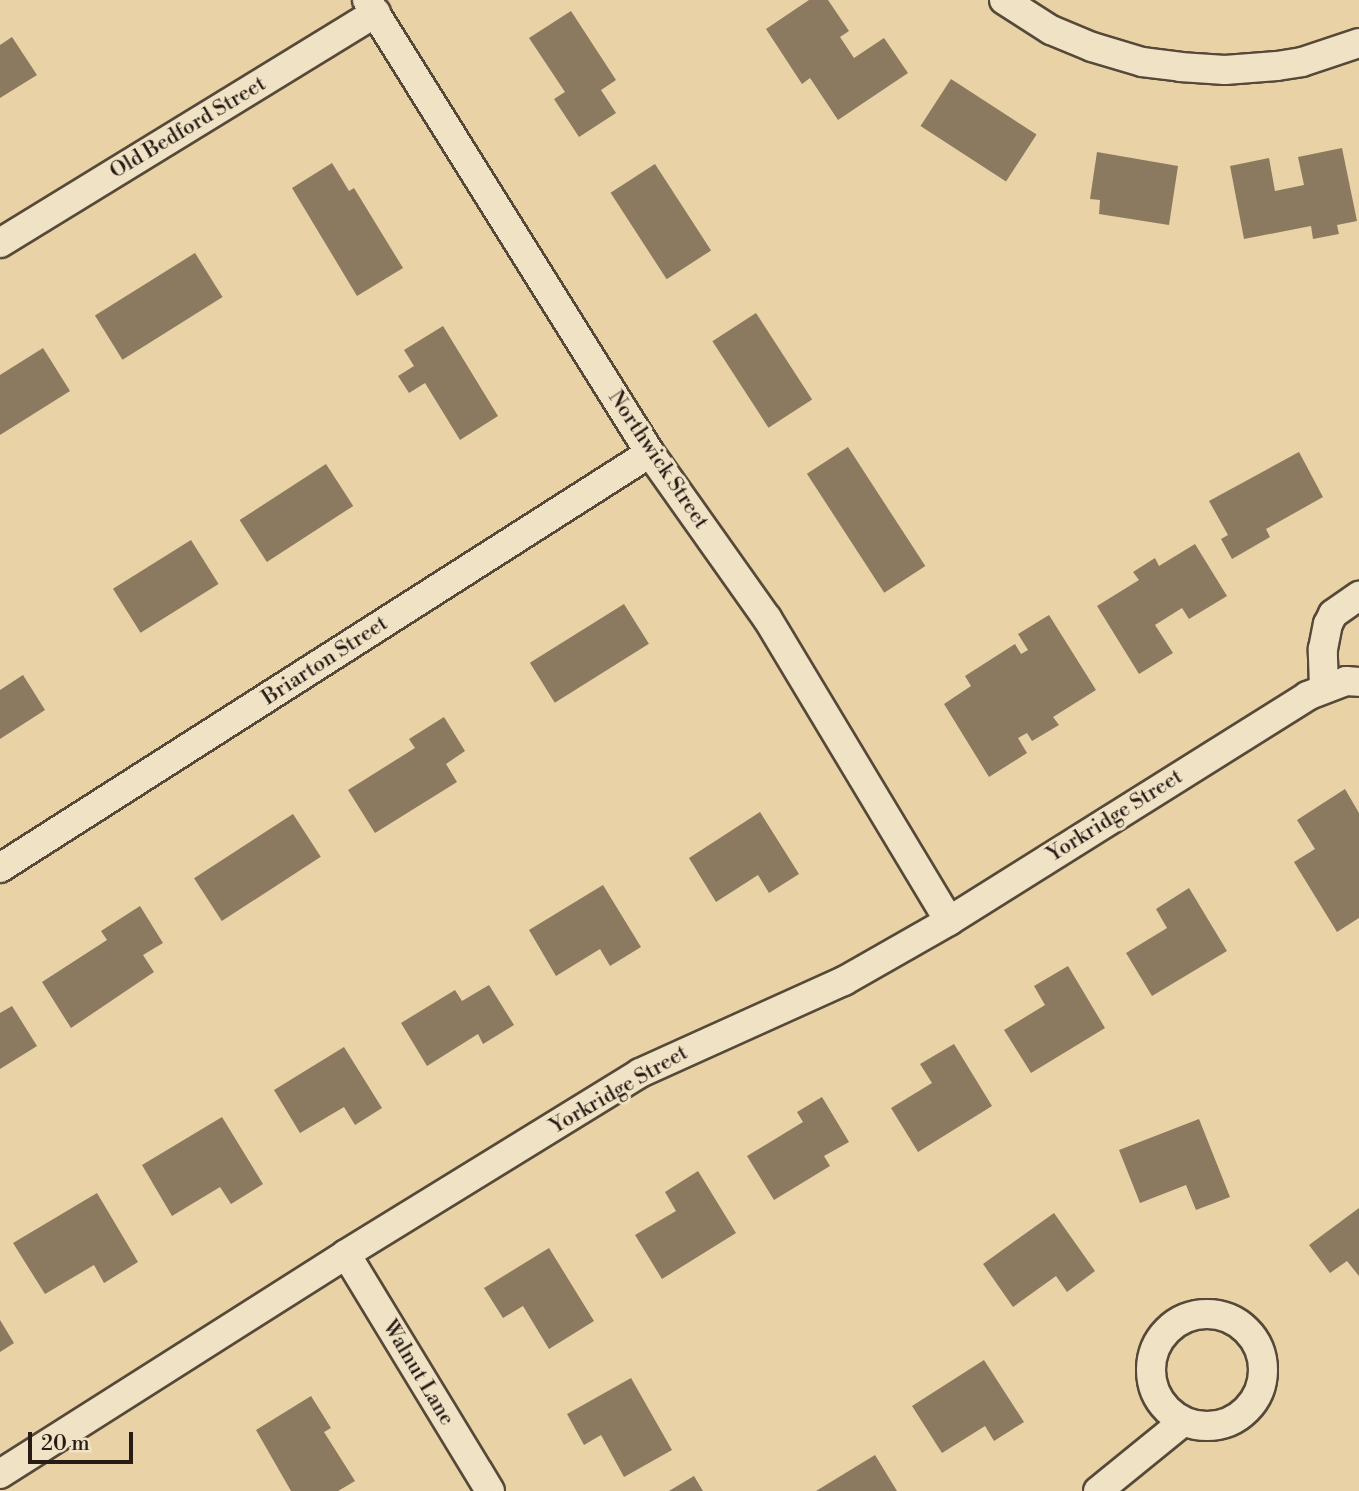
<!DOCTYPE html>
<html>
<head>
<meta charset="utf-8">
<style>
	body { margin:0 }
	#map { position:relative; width:1359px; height:1491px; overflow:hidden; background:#e8d2a6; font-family:"Libre Bodoni",serif }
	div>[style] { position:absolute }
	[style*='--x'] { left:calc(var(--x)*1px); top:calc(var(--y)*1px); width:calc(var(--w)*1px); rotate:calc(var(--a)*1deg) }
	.building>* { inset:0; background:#8b7a60; transform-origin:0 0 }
	.roads { filter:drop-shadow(2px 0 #564939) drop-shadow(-2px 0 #564939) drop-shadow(0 2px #564939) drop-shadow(0 -2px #564939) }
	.street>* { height:28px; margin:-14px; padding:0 14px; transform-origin:14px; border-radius:14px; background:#f0e2c5 }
	.street>.ring { margin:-14px; padding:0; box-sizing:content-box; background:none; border:28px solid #f0e2c5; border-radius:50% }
	span { translate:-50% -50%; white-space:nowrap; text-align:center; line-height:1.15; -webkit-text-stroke:6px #f0e2c5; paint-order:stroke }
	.street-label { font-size:21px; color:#261b15 }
	.scale { position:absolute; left:28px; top:1432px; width:105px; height:32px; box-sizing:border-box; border:4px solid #261b15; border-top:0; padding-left:9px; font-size:21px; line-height:24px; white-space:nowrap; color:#261b15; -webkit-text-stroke:5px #f0e2c5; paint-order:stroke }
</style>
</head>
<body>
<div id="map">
	<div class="building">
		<i style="clip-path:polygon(809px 0,828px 0,849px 31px,840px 37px,854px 58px,884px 38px,908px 73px,838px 120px,810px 78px,802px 84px,766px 29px)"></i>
		<i style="clip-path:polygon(571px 11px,616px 80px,601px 90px,616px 113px,579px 137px,554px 99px,565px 92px,529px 38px)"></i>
		<i style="clip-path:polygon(12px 37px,37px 75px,0 98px,0 45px)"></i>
		<i style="left:951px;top:79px;width:102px;height:56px;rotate:33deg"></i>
		<i style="clip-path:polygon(1342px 148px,1357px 221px,1337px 225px,1339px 234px,1313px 239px,1311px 226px,1244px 239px,1230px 166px,1269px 158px,1275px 191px,1304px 185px,1298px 157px)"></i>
		<i style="clip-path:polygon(1097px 152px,1178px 166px,1169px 225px,1099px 214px,1100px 200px,1090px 199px)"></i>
		<i style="clip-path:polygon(332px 163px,349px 191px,354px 188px,403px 268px,357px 296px,292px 188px)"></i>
		<i style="left:655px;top:164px;width:103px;height:53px;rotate:57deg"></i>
		<i style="left:195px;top:253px;width:52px;height:118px;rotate:58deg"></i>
		<i style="left:756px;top:313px;width:103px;height:52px;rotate:57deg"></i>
		<i style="clip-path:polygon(443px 326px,498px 416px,460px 440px,425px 383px,409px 393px,398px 376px,414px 366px,404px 350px)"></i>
		<i style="clip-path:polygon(43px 348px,70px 391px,0 435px,0 375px)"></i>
		<i style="left:848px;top:447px;width:142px;height:49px;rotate:57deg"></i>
		<i style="clip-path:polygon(1299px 452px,1323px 497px,1266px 529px,1270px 537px,1232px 559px,1221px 539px,1228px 535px,1209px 501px)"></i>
		<i style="left:326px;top:464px;width:50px;height:103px;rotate:57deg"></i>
		<i style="left:191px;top:540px;width:52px;height:92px;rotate:58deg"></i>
		<i style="clip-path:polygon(1195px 544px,1227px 596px,1189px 619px,1182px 608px,1155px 625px,1173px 653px,1139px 674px,1097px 606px,1139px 580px,1133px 572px,1155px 558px,1159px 566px)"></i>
		<i style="left:624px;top:604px;width:47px;height:111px;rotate:58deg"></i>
		<i style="clip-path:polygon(1049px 615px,1096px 690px,1053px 717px,1059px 725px,1032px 741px,1027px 733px,1018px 738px,1027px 753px,989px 777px,944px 704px,971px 686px,965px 676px,1015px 644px,1021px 654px,1028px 650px,1018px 634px)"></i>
		<i style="clip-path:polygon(23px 675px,45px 710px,0 739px,0 690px)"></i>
		<i style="clip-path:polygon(444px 717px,465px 751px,446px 764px,457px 782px,375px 833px,348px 790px,415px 748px,409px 739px)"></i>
		<i style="clip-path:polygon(1345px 789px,1359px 813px,1359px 918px,1337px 932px,1294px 862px,1315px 849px,1297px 820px)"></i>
		<i style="clip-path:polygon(760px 812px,799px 874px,769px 893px,758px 875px,716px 902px,689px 858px)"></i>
		<i style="left:293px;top:814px;width:51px;height:118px;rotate:57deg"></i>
		<i style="clip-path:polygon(603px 885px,641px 947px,610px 966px,600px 949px,556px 976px,529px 930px)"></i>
		<i style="clip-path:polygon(1189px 888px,1227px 951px,1152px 996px,1126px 953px,1167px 928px,1156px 909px)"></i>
		<i style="clip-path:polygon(140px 906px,163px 943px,143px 955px,154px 972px,71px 1028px,42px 982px,107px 940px,101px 931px)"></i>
		<i style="clip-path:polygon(1068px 966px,1105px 1028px,1031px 1073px,1004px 1030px,1045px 1005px,1034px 986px)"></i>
		<i style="clip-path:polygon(489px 985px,514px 1025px,483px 1044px,478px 1034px,427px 1066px,401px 1023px,455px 990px,462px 1001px)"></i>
		<i style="clip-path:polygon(12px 1006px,37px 1046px,0 1069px,0 1013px)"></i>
		<i style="clip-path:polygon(954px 1044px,992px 1106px,918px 1152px,891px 1108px,932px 1083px,920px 1064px)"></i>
		<i style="clip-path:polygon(344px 1047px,382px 1108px,355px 1125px,344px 1107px,300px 1133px,274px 1090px)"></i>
		<i style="clip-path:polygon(822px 1097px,849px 1142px,824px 1156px,830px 1166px,774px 1200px,747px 1156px,803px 1122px,797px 1112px)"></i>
		<i style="clip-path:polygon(222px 1117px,263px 1184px,231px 1204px,220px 1187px,172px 1216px,142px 1165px)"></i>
		<i style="clip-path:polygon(1199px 1119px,1230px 1197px,1196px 1210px,1186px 1185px,1140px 1203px,1119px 1150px)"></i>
		<i style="clip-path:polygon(698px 1171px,736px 1233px,662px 1279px,635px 1235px,676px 1211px,665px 1192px)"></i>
		<i style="clip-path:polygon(97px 1193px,138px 1262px,104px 1283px,94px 1265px,45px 1294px,13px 1243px)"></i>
		<i style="clip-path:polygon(1359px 1208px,1359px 1276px,1347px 1261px,1330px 1273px,1309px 1245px)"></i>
		<i style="clip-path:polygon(1054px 1213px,1095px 1271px,1067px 1292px,1056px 1276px,1013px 1307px,983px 1264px)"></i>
		<i style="clip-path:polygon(549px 1248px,594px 1321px,549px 1349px,523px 1306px,503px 1318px,484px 1288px)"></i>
		<i style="clip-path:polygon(0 1320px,14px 1343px,0 1352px)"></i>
		<i style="clip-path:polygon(984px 1360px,1024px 1422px,994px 1441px,985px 1426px,942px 1453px,912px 1406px)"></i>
		<i style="clip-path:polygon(631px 1378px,672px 1450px,624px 1477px,601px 1435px,584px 1445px,567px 1414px)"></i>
		<i style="clip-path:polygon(311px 1396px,331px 1428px,324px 1432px,355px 1481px,338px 1491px,291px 1491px,256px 1430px)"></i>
		<i style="clip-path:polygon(875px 1455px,897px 1491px,816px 1491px)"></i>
		<i style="clip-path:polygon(694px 1476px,703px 1491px,669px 1491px)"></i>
	</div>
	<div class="roads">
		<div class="street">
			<i style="--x:367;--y:0;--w:534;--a:58.01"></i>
			<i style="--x:650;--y:453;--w:202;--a:54.7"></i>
			<i style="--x:767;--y:618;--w:353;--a:59"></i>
			<i style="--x:1004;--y:0;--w:56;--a:32.6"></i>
			<i style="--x:1051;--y:30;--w:44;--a:22.5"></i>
			<i style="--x:1092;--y:47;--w:52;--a:16.7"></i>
			<i style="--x:1142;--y:62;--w:38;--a:7"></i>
			<i style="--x:1180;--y:67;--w:45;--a:3.8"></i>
			<i style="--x:1225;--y:70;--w:52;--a:-4.4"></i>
			<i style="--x:1277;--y:66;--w:25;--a:-9"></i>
			<i style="--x:1302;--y:62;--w:60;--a:-18.4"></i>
			<i style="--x:0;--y:243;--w:441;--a:-31.5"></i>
			<i style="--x:1324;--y:687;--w:38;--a:-92"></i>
			<i style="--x:1323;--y:649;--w:25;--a:-79"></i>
			<i style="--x:1328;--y:624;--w:11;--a:-63"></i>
			<i style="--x:1333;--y:614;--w:32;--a:-35"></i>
			<i style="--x:0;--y:868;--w:771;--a:-32.56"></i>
			<i style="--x:346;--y:1254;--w:277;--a:58.7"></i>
			<i class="ring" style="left:1151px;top:1314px;width:84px;height:84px"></i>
			<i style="--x:0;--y:1474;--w:410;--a:-32.4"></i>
			<i style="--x:346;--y:1254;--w:345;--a:-31.6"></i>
			<i style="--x:640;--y:1073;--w:224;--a:-24.3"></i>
			<i style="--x:844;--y:981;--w:121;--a:-29.7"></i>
			<i style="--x:949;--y:921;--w:423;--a:-32.1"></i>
			<i style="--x:1307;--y:696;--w:42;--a:-21"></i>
			<i style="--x:1346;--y:681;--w:13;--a:4"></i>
			<i style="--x:1098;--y:1491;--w:109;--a:-39.1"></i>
		</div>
	</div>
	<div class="street-label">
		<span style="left:188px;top:128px;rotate:-31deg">Old Bedford Street</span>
		<span style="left:658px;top:460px;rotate:56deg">Northwick Street</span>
		<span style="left:325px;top:661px;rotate:-33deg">Briarton Street</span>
		<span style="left:1115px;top:816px;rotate:-32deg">Yorkridge Street</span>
		<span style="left:619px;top:1090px;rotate:-30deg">Yorkridge Street</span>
		<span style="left:418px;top:1373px;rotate:59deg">Walnut Lane</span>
	</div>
	<div class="scale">20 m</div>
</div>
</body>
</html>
